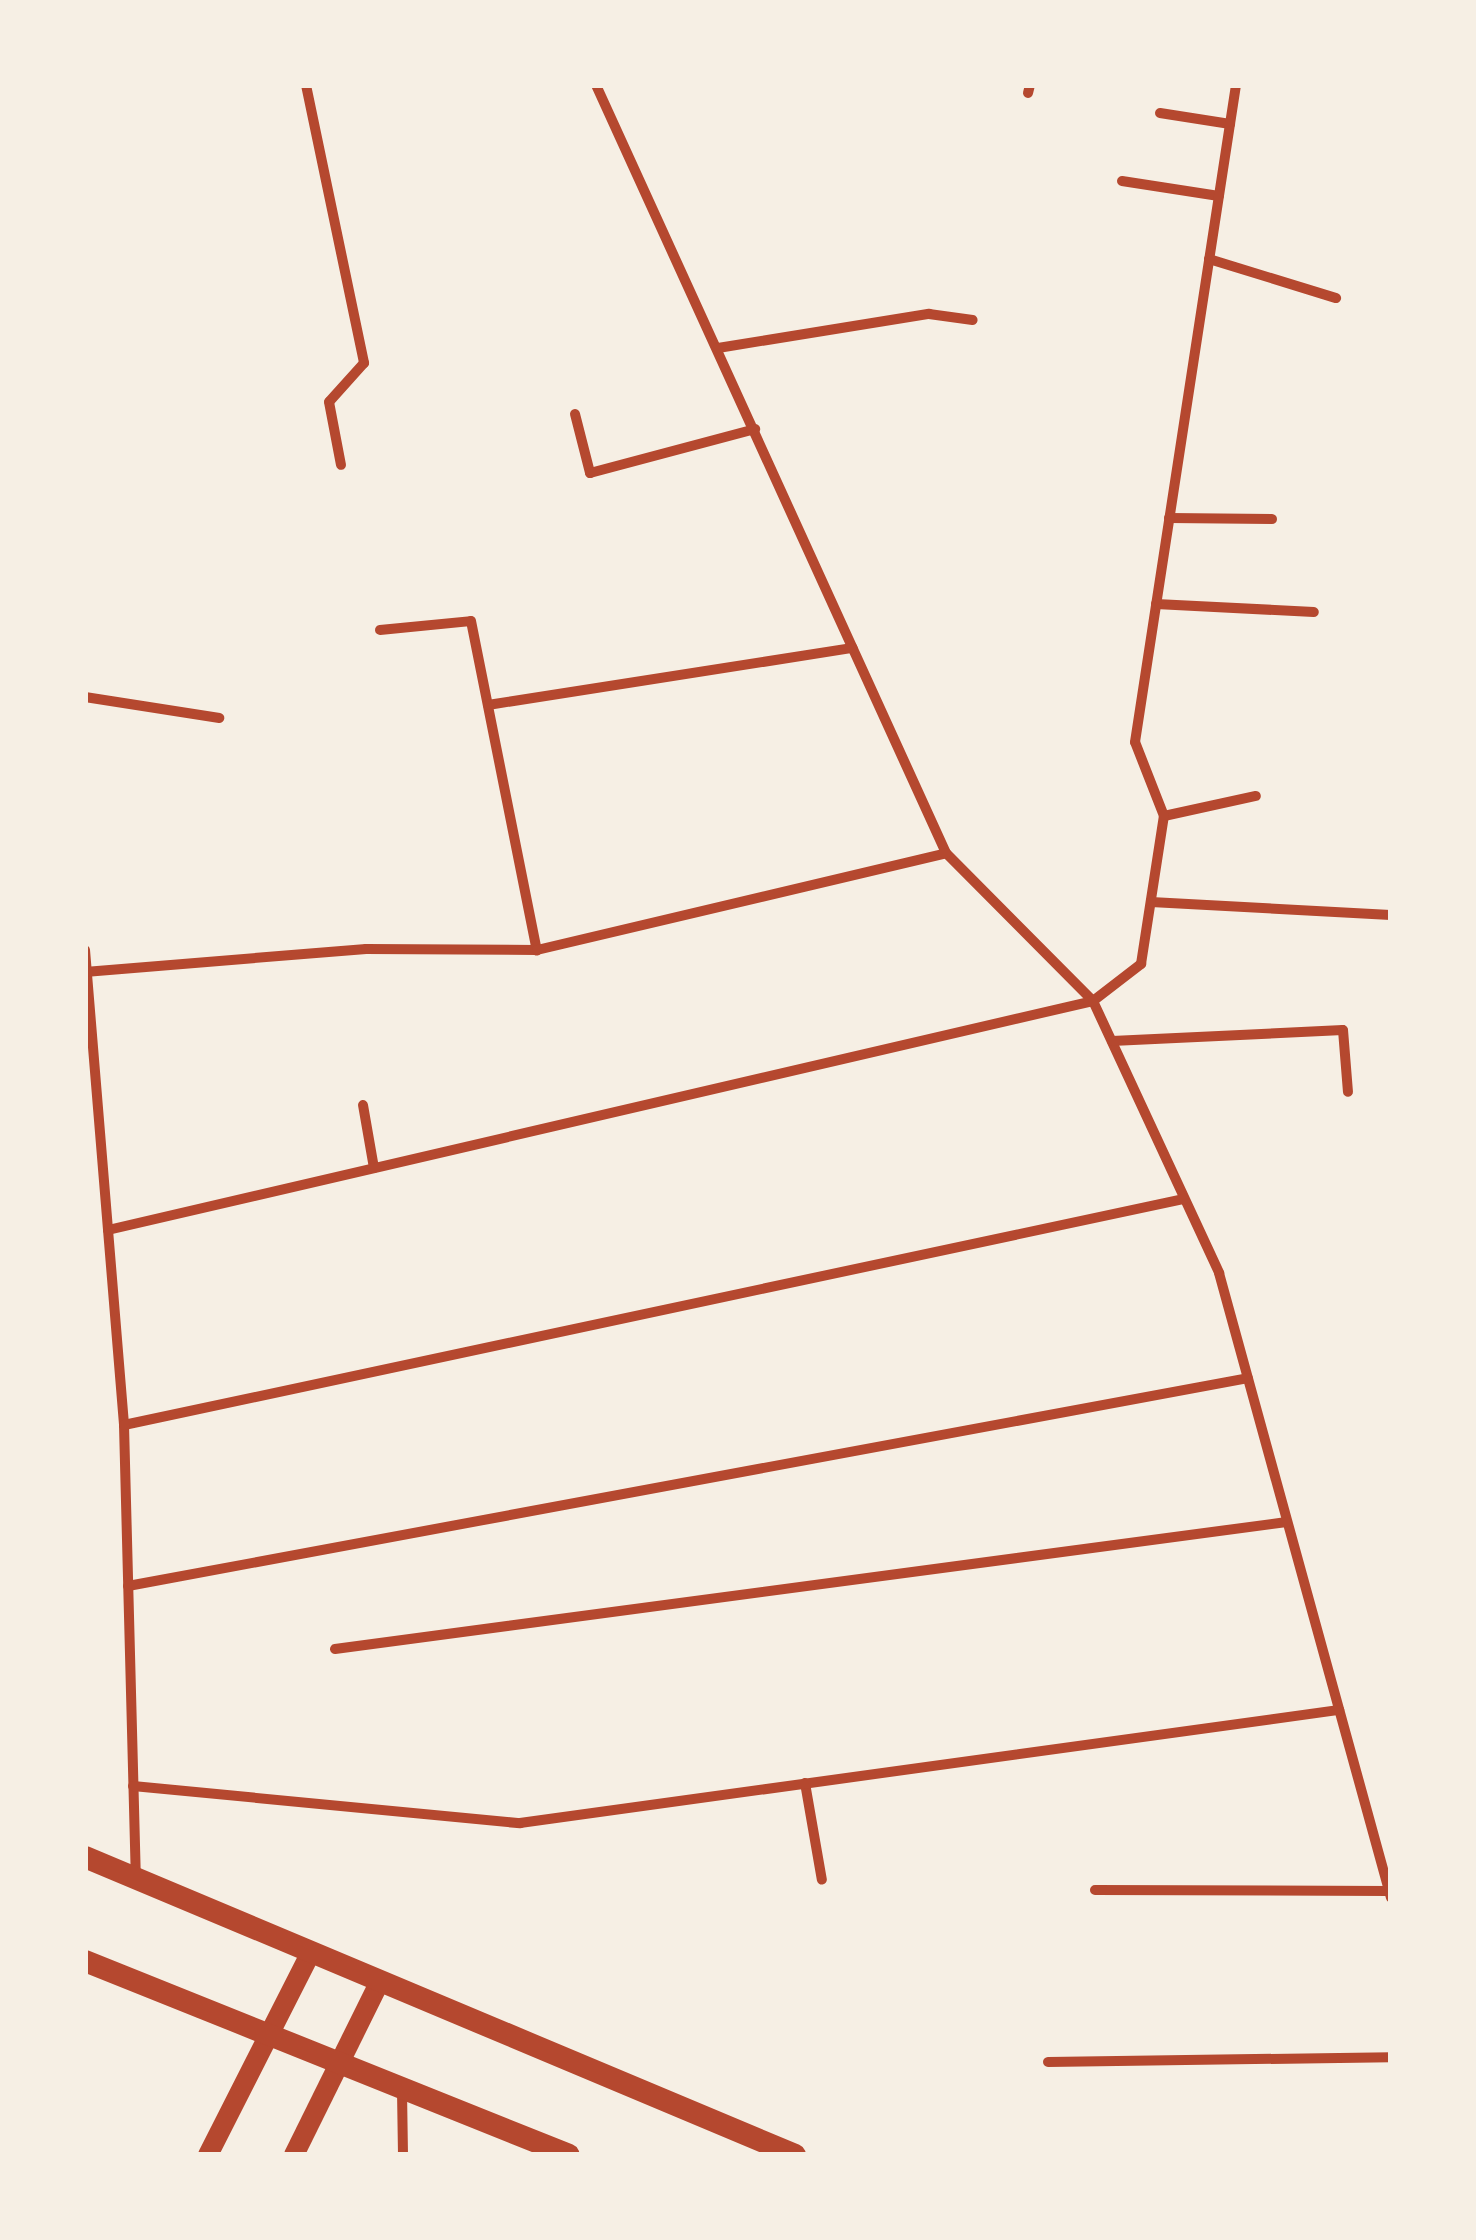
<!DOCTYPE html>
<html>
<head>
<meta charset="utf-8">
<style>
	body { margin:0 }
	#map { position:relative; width:1476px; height:2240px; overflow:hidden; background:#f6efe4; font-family:"Titillium Web",sans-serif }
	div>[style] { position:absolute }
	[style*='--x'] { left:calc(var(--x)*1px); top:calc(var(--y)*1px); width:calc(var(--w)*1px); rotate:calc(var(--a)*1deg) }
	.minor>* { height:10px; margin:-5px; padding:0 5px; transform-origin:5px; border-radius:5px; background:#b5482f }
	.secondary>* { height:20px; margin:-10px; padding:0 10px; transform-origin:10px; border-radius:10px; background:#b5482f }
	.primary>* { height:22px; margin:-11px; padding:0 11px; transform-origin:11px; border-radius:11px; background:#b5482f }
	span { translate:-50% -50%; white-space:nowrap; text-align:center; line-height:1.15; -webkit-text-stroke:9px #f6efe4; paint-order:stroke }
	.frame { position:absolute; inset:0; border:88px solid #f6efe4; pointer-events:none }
</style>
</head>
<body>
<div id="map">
	<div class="minor">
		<i style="--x:306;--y:85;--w:284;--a:78.2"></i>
		<i style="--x:364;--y:363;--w:52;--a:131.9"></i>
		<i style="--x:329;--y:402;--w:64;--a:79.2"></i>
		<i style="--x:596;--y:85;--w:844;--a:65.5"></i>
		<i style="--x:946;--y:853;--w:209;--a:45.2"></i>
		<i style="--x:1093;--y:1001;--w:300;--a:65.1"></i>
		<i style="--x:1219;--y:1273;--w:648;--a:74.61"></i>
		<i style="--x:1028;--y:93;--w:8;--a:-76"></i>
		<i style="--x:1160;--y:113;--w:71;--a:8.9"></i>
		<i style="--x:1122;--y:181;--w:98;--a:8.8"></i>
		<i style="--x:1209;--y:259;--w:133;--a:17.1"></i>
		<i style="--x:718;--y:348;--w:214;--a:-9.2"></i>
		<i style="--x:929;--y:314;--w:44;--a:7.8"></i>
		<i style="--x:575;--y:414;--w:61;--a:75.7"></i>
		<i style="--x:590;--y:473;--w:171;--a:-14.9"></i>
		<i style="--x:1169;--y:518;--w:103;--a:0.6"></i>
		<i style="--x:1156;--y:604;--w:158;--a:2.9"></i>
		<i style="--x:380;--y:630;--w:91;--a:-5.6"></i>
		<i style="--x:471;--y:621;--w:336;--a:78.7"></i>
		<i style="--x:85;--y:697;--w:136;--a:8.9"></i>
		<i style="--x:488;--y:705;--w:369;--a:-8.9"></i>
		<i style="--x:1164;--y:816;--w:94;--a:-12.3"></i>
		<i style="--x:1151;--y:902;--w:240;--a:3.1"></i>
		<i style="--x:85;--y:950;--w:477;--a:85.3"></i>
		<i style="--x:124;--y:1425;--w:453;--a:88.5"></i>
		<i style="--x:85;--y:972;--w:282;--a:-4.7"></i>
		<i style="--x:366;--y:949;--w:171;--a:0.3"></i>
		<i style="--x:537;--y:950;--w:420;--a:-13.3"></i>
		<i style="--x:1112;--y:1041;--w:231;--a:-2.7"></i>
		<i style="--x:1343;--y:1030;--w:62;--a:85.4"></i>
		<i style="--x:363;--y:1105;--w:64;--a:80.1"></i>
		<i style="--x:108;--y:1230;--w:1011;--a:-13.09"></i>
		<i style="--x:1093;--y:1001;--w:61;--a:-37.6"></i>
		<i style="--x:1141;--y:964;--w:150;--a:-81.2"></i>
		<i style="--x:1164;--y:816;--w:79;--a:-111.4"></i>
		<i style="--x:1135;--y:742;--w:665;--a:-81.26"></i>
		<i style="--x:124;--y:1425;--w:1084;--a:-12.04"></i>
		<i style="--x:128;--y:1586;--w:1139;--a:-10.52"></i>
		<i style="--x:335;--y:1649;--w:960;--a:-7.6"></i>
		<i style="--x:805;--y:1783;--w:98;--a:80.1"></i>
		<i style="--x:133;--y:1786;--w:389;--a:5.5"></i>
		<i style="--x:520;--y:1823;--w:827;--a:-7.86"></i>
		<i style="--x:1095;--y:1890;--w:294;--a:0.2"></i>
		<i style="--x:1048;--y:2062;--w:343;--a:-0.8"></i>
		<i style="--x:402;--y:2091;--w:64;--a:89.1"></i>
	</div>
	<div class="secondary">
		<i style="--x:208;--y:2155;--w:228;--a:-63.1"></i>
		<i style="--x:294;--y:2155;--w:194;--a:-63.7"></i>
	</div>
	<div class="primary">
		<i style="--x:85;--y:1857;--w:770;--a:22.77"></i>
		<i style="--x:85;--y:1961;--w:521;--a:21.84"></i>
	</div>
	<div class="frame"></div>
</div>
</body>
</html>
